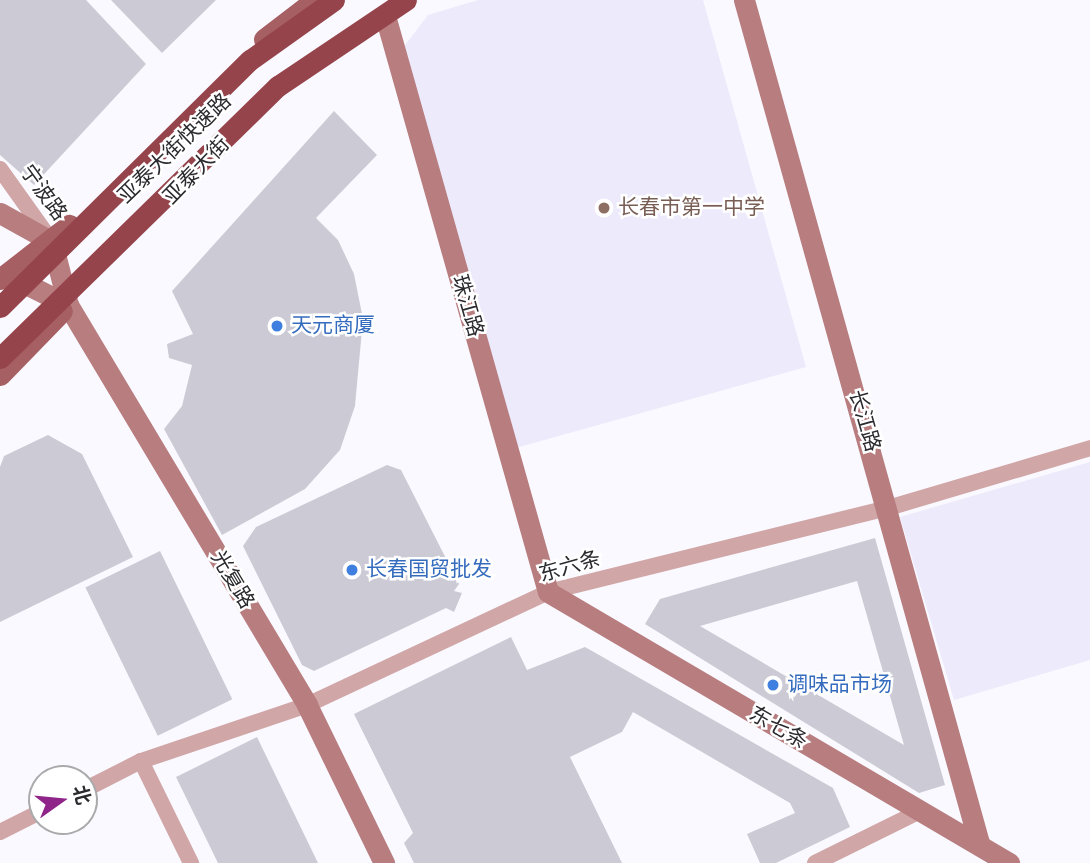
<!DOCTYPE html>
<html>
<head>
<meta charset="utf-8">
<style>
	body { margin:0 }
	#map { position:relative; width:1090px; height:863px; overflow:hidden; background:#faf9ff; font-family:"Varela Round","Noto Sans SC",sans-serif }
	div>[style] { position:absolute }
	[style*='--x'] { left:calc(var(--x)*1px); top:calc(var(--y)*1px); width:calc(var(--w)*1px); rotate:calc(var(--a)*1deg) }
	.built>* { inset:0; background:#edeafc }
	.building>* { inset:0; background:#cccad5; transform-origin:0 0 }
	.street>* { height:16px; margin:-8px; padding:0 8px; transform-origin:8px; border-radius:8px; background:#d0a6a7 }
	.secondary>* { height:21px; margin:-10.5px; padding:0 10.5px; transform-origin:10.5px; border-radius:10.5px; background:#b87d7f }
	.primary>* { height:21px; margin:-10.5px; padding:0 10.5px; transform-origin:10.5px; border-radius:10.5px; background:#a65f63 }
	.highway-bridge>* { height:21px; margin:-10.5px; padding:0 10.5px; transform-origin:10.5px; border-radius:10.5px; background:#96444b }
	.dots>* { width:19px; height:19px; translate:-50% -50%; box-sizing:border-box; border:4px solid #fff; border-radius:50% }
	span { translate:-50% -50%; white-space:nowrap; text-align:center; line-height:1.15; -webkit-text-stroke:5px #fff; paint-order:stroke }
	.street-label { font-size:21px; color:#2b2b2f }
	.education-label { font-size:21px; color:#785e54 }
	.left { translate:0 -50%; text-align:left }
	.shop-label { font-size:21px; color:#366cbe }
	.north { position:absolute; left:28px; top:765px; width:70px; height:70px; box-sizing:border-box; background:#fff; border:2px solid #aaaaac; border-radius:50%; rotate:75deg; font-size:19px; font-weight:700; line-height:28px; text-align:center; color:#2b2b2f }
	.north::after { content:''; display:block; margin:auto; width:24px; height:32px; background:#8f2589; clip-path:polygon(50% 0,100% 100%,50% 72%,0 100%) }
</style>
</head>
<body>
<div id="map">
	<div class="built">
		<i style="clip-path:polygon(478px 0,703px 0,806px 367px,512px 449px,402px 49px,428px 15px)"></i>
		<i style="clip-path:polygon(1090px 462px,1090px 660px,954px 700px,900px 517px)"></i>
	</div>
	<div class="building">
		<i style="clip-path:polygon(0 0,86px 0,146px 64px,34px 185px,0 155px)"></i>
		<i style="clip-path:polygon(111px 0,216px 0,162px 53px)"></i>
		<i style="clip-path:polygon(334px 111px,377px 155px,316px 218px,338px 240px,354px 274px,363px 319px,355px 406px,340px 450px,305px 489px,222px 535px,164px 429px,182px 406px,192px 365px,169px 358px,167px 344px,193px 334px,172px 291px)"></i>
		<i style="clip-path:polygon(48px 435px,82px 454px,133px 557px,0 622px,0 467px,4px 456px)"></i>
		<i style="clip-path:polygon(387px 465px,401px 470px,459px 584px,454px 591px,462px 593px,454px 612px,446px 608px,314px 671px,302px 665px,243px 546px,256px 527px)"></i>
		<i style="clip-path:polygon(evenodd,875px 538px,945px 785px,919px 793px,645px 624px,660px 599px,875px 538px,857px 581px,904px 745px,700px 626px,857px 581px)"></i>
		<i style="left:160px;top:551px;width:165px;height:83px;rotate:64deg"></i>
		<i style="clip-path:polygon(511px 637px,527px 670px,585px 647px,833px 788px,850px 827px,776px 863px,760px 863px,747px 834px,795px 813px,790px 803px,633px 712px,622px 732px,570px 757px,622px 863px,414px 863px,404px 843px,413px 833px,354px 714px)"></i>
		<i style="clip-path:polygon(257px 737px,318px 863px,218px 863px,176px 777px)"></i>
	</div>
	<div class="street">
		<i style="--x:0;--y:169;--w:90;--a:54.5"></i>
		<i style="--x:141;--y:761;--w:114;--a:63.9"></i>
		<i style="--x:84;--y:790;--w:64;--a:-27"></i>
		<i style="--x:141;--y:761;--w:175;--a:-18.6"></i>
		<i style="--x:307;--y:705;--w:266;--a:-25.1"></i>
		<i style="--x:548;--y:592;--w:350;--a:-13.9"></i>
		<i style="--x:888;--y:508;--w:211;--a:-16.5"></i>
		<i style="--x:0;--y:832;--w:47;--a:-26.6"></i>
		<i style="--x:815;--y:863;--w:117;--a:-26.3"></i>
	</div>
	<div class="secondary">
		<i style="--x:744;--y:0;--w:875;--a:74.42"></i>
		<i style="--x:386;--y:19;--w:595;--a:74.21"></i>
		<i style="--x:548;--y:592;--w:535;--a:30.45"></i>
		<i style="--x:0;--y:213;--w:60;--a:29.1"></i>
		<i style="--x:52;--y:242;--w:65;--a:75.7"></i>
		<i style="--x:68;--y:305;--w:466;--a:59.1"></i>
		<i style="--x:307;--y:705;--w:176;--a:64"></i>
		<i style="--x:10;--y:276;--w:65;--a:26.6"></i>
	</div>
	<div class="primary">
		<i style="--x:264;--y:39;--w:64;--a:-37.4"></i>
		<i style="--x:0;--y:279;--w:88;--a:-38"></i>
		<i style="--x:0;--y:375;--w:89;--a:-45.9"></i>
	</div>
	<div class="highway-bridge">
		<i style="--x:0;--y:307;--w:351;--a:-44.7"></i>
		<i style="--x:250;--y:60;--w:103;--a:-35.5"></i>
		<i style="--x:0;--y:358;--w:389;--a:-44.4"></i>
		<i style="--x:278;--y:86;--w:154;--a:-33.9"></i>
	</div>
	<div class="dots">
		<i style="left:604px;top:208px;background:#8d6e63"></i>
		<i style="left:277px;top:326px;background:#3f7fe0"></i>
		<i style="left:352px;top:570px;background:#3f7fe0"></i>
		<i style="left:773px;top:685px;background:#3f7fe0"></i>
	</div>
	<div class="street-label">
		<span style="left:175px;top:149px;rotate:-44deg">亚泰大街快速路</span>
		<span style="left:197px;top:171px;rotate:-46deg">亚泰大街</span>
		<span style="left:43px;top:193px;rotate:54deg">宁波路</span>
		<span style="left:467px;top:306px;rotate:74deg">珠江路</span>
		<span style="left:864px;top:421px;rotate:74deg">长江路</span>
		<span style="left:570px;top:567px;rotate:-16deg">东六条</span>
		<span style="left:232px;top:580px;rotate:59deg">光复路</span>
		<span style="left:778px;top:728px;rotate:30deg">东七条</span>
	</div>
	<div class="education-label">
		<span class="left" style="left:618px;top:208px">长春市第一中学</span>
	</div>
	<div class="shop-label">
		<span class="left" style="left:291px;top:326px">天元商厦</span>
		<span class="left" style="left:366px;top:570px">长春国贸批发</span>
		<span class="left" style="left:787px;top:685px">调味品市场</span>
	</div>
	<div class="north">北</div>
</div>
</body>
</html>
